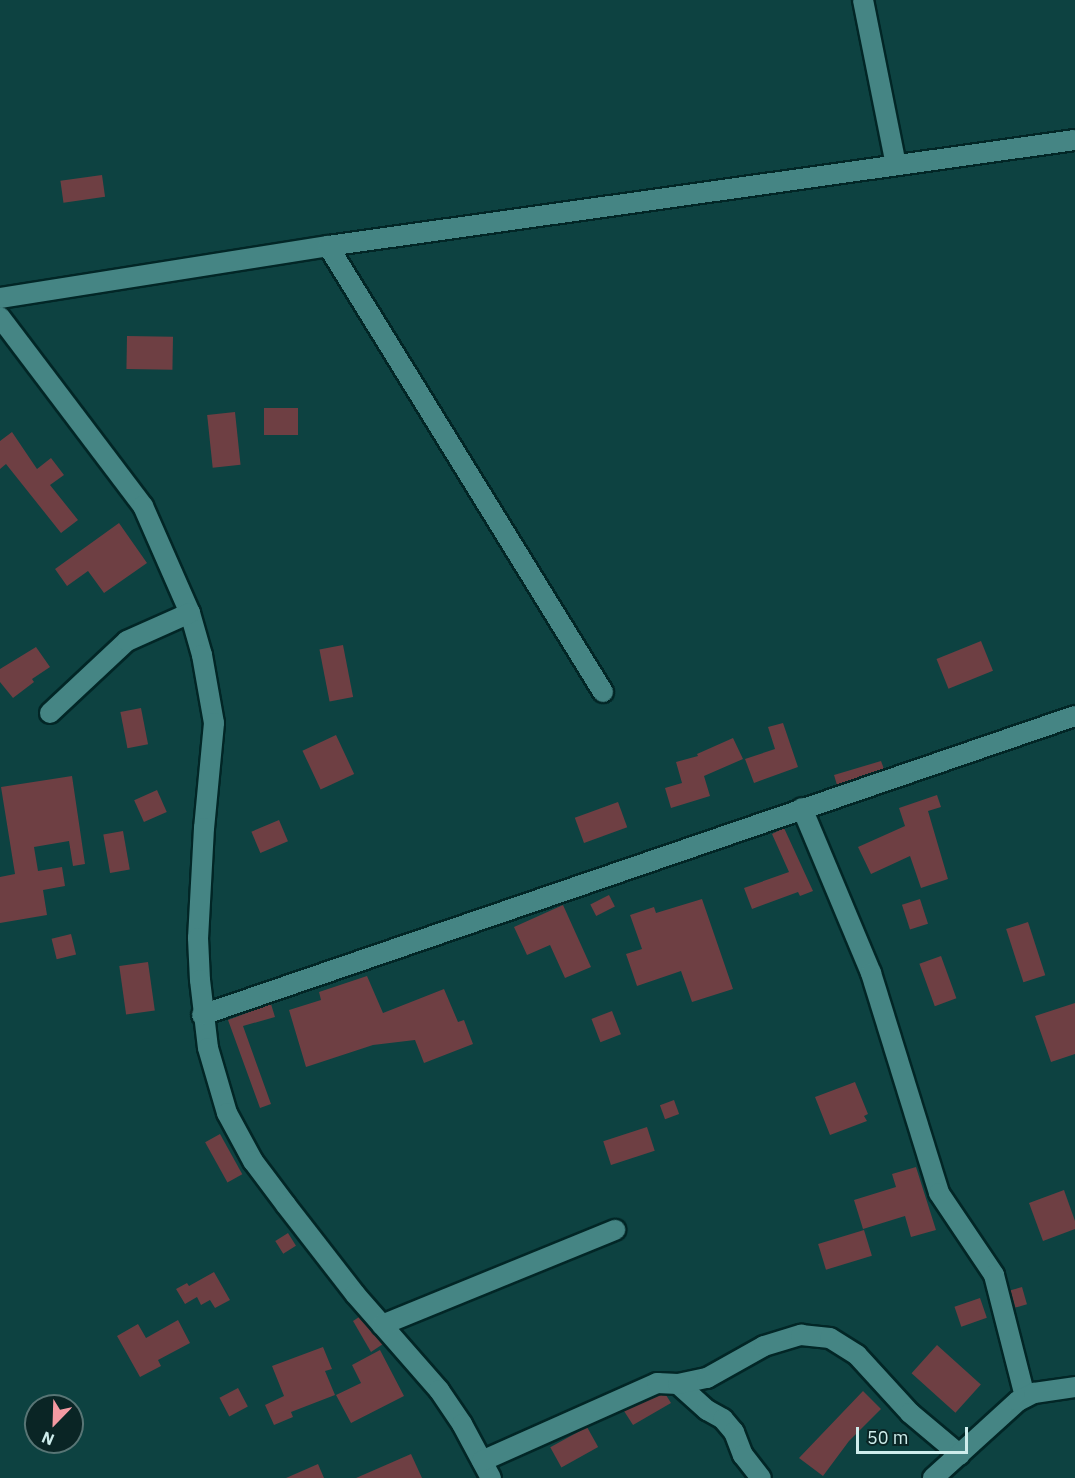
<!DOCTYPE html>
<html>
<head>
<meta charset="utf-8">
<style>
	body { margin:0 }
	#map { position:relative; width:1075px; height:1478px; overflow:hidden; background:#0d4241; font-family:"IBM Plex Sans",sans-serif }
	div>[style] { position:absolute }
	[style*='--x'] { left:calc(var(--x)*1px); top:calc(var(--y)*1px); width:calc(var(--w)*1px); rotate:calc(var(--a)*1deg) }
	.building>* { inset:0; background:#6e3f43; transform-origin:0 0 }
	.roads { filter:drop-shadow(2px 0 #022626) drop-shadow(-2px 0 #022626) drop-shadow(0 2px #022626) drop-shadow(0 -2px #022626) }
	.minor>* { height:20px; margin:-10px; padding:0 10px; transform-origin:10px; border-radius:10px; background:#458584 }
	span { translate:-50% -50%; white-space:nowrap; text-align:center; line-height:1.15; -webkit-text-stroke:6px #0a2525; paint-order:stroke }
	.north { position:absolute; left:24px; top:1394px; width:60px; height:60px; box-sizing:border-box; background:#0a2525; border:2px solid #587575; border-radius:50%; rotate:203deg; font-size:16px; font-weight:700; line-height:24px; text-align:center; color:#ceedec }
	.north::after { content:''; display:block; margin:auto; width:21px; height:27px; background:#f49aa2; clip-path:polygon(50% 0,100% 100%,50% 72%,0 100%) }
	.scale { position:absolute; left:856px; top:1427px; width:112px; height:27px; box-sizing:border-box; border:3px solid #ceedec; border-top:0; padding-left:8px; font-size:18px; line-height:21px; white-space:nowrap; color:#ceedec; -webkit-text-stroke:4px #0a2525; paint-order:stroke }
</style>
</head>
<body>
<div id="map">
	<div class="building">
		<i style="left:102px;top:175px;width:22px;height:42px;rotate:82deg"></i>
		<i style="left:127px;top:336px;width:46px;height:33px;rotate:1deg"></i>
		<i style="left:264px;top:408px;width:34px;height:27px"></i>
		<i style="left:235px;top:412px;width:53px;height:28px;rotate:84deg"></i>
		<i style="clip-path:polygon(12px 432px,37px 469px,51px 458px,64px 475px,50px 485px,78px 520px,61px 533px,6px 464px,0 469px,0 441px)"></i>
		<i style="clip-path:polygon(119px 523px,147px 563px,104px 593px,88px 571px,67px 586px,55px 569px)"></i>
		<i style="left:981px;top:641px;width:32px;height:48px;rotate:68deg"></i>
		<i style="left:343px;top:645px;width:53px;height:24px;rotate:79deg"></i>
		<i style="clip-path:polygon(36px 647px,50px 667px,32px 679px,34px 682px,13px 698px,0 682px,0 669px)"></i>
		<i style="left:141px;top:708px;width:37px;height:21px;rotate:79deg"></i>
		<i style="clip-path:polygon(783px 723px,798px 767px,754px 783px,745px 759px,775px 749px,768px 727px)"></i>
		<i style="left:336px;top:735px;width:43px;height:37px;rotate:65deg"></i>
		<i style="clip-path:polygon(733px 738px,743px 759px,704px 776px,710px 796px,671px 808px,665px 788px,682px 783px,676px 762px,698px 756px,697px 754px)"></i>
		<i style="clip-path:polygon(881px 761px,884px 769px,837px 785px,834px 775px)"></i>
		<i style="clip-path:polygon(72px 776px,85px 864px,73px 866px,69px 841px,34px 847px,38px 871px,62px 867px,65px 886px,43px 890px,47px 915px,0 923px,0 877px,15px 874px,1px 787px)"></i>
		<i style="left:157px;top:790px;width:24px;height:25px;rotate:66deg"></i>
		<i style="clip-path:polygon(937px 795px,941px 807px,928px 811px,948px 879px,921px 888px,910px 856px,871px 874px,858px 847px,905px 826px,899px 808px)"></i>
		<i style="left:618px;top:802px;width:27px;height:46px;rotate:70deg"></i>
		<i style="left:279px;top:820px;width:23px;height:30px;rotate:67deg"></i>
		<i style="clip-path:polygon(784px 828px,813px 891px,800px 896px,798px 892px,752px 909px,744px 888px,789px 872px,772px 834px)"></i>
		<i style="left:123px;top:831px;width:39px;height:20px;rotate:80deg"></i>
		<i style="left:609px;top:895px;width:13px;height:21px;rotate:63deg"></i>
		<i style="clip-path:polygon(702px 899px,733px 989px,692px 1002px,681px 971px,637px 986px,626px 954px,642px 949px,630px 915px,654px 907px,656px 913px)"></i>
		<i style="left:920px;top:899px;width:26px;height:19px;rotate:72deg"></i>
		<i style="clip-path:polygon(563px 905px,591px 967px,565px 978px,550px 945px,527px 955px,514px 927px)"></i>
		<i style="left:1028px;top:922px;width:56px;height:23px;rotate:72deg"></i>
		<i style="left:71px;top:934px;width:21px;height:20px;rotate:76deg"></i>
		<i style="left:941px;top:956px;width:45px;height:23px;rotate:70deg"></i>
		<i style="left:148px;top:962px;width:49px;height:29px;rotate:82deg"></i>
		<i style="clip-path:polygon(367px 976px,383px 1013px,444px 989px,458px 1022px,464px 1020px,473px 1044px,424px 1063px,415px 1040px,373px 1045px,306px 1067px,289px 1010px,321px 1000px,319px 992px)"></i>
		<i style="clip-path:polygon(1075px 1003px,1075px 1054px,1051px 1062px,1035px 1016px)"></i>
		<i style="clip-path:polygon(271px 1004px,275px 1017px,243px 1026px,271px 1104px,260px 1108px,228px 1020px)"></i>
		<i style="left:612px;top:1011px;width:25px;height:22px;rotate:69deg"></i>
		<i style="clip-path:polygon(855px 1082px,868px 1114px,864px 1116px,867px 1121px,830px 1135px,815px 1097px)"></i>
		<i style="left:674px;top:1100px;width:15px;height:15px;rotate:70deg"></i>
		<i style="left:647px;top:1127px;width:25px;height:46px;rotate:72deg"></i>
		<i style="left:220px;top:1134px;width:46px;height:17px;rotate:61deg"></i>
		<i style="clip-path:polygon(916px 1167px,936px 1230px,911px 1237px,905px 1216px,863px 1229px,854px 1200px,896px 1187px,892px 1174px)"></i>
		<i style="clip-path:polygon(1064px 1190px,1075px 1221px,1075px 1229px,1043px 1241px,1029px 1203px)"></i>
		<i style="left:864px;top:1230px;width:27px;height:48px;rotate:73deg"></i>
		<i style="left:288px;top:1233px;width:15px;height:15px;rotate:58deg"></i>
		<i style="clip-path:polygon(214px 1272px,230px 1300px,215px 1308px,210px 1300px,201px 1305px,197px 1297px,185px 1304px,176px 1289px,187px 1283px,189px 1286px)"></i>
		<i style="left:1022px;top:1287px;width:18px;height:12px;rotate:74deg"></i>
		<i style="left:980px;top:1298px;width:21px;height:27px;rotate:71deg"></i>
		<i style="clip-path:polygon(359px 1317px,383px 1344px,371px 1352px,353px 1321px)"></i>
		<i style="clip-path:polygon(178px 1320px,190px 1343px,158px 1360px,161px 1366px,140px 1377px,117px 1336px,138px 1324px,146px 1338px)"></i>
		<i style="left:937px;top:1345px;width:59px;height:38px;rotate:42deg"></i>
		<i style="clip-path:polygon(323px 1347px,332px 1369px,325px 1371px,335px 1395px,291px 1412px,293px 1417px,274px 1425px,265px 1405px,284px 1396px,272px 1366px)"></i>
		<i style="clip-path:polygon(380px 1350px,404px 1396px,351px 1423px,336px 1395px,361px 1383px,352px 1365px)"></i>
		<i style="left:238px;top:1388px;width:21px;height:21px;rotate:62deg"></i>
		<i style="clip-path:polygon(863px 1391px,881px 1409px,849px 1441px,823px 1476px,799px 1458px)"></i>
		<i style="clip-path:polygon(659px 1395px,666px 1395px,671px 1403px,633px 1425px,624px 1411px)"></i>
		<i style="left:587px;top:1427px;width:23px;height:42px;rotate:61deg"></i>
		<i style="clip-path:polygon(411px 1454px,422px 1478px,356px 1478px)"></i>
		<i style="clip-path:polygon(318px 1464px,324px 1478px,286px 1478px)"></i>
	</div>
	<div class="roads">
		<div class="minor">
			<i style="--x:863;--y:0;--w:168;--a:78.7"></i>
			<i style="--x:328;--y:246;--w:524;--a:58.34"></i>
			<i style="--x:0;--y:298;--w:332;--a:-9"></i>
			<i style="--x:328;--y:246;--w:754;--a:-8.08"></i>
			<i style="--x:0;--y:317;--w:237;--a:52.9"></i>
			<i style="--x:143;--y:506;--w:117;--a:66.3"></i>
			<i style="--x:190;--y:613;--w:44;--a:74.1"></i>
			<i style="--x:202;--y:655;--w:69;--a:80"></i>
			<i style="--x:214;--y:723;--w:105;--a:95.4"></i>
			<i style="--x:204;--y:828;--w:110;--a:93.1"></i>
			<i style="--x:198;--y:938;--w:42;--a:87.3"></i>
			<i style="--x:200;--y:980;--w:68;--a:83.3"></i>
			<i style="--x:208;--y:1048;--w:68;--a:73.7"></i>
			<i style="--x:227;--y:1113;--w:55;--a:61.6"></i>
			<i style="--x:253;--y:1161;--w:55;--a:53.1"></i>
			<i style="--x:286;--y:1205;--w:113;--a:52.2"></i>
			<i style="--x:355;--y:1294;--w:128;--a:48.8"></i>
			<i style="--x:439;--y:1390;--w:41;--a:55.9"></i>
			<i style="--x:462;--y:1424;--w:61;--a:61.8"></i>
			<i style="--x:50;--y:713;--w:105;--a:-43.1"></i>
			<i style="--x:127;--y:641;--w:69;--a:-24"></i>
			<i style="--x:802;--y:808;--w:179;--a:67.3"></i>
			<i style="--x:871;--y:973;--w:230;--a:72.8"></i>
			<i style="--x:939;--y:1193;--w:99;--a:56.1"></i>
			<i style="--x:994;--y:1275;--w:126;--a:75.7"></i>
			<i style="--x:202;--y:1015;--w:923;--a:-18.91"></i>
			<i style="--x:382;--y:1325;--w:252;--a:-22.2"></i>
			<i style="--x:678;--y:1384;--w:39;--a:42"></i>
			<i style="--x:707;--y:1410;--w:18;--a:29"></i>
			<i style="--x:723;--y:1419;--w:17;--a:50"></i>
			<i style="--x:734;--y:1432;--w:25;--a:69"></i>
			<i style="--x:743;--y:1455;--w:29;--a:52"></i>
			<i style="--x:482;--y:1461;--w:192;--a:-24"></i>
			<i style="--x:657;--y:1383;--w:21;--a:3"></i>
			<i style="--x:678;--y:1384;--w:30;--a:-12"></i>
			<i style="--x:707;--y:1378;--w:65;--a:-29.3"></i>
			<i style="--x:764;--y:1346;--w:39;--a:-17"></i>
			<i style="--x:801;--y:1335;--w:29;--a:6"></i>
			<i style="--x:830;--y:1338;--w:32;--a:32"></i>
			<i style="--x:857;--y:1355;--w:79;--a:47.6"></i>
			<i style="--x:910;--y:1413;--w:65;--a:40"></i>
			<i style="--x:933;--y:1478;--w:115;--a:-42.2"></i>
			<i style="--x:1018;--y:1401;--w:18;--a:-27"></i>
			<i style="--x:1034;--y:1393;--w:41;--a:-8.3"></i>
		</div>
	</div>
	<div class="north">N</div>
	<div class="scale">50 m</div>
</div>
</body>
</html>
